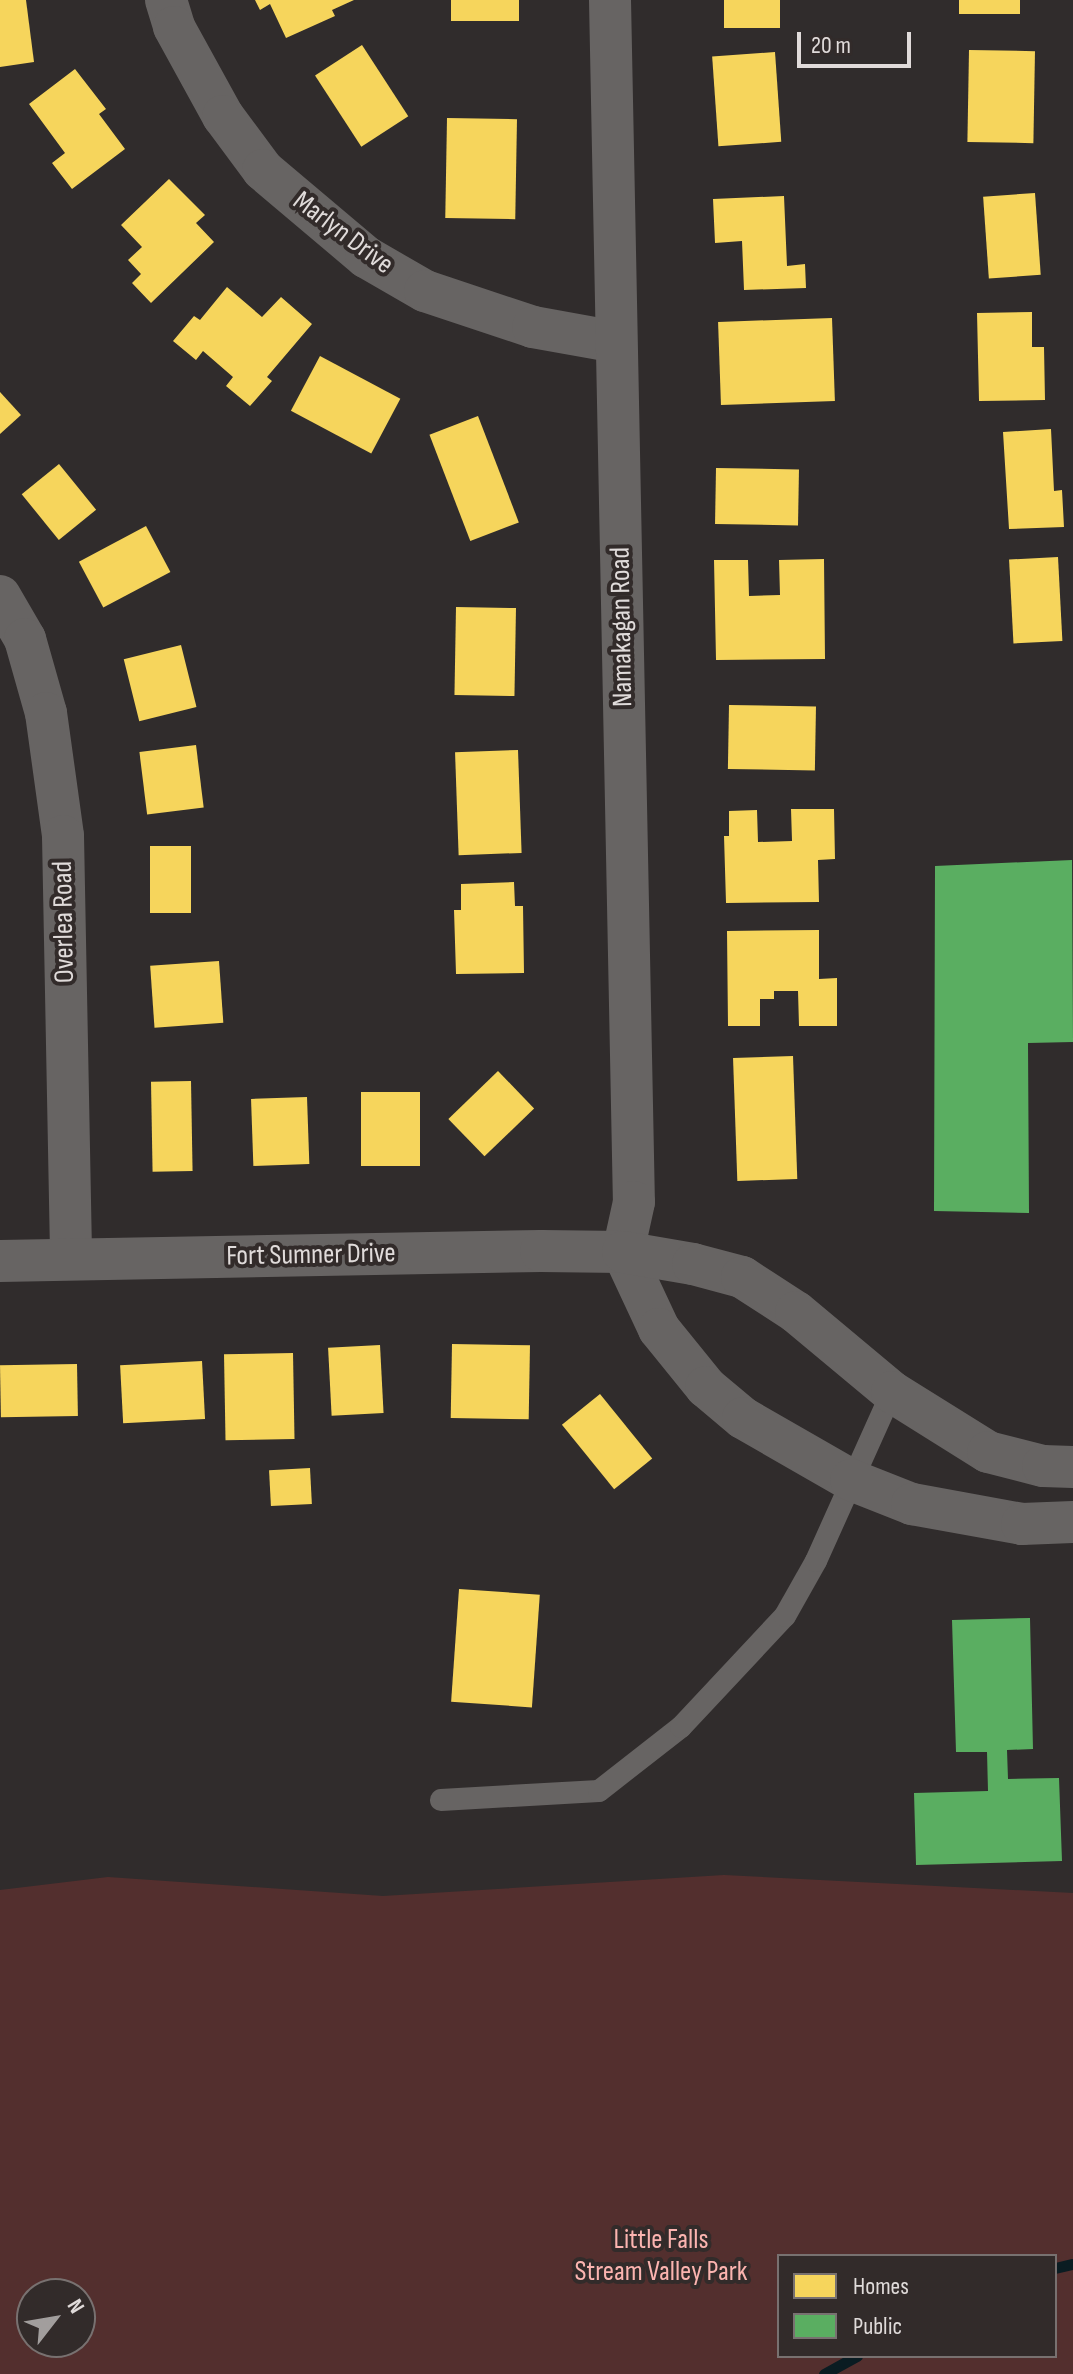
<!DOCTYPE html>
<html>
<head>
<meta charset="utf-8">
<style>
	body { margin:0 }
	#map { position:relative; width:1073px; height:2374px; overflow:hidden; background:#302c2c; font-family:"Sofia Sans Condensed",sans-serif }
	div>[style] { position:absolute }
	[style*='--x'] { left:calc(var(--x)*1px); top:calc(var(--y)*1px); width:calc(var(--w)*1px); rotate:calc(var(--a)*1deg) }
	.green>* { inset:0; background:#532f2e }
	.homes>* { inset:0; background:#f6d55c; transform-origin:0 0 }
	.public>* { inset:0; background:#5aae61 }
	.stream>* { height:11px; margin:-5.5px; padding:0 5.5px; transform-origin:5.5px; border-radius:5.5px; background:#0a1c22 }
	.service>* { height:22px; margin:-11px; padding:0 11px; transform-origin:11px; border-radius:11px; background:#676463 }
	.minor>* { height:42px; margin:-21px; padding:0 21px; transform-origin:21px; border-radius:21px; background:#676463 }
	span { translate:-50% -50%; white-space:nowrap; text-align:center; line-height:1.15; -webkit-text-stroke:8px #322b2a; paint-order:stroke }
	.street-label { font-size:28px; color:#e0dbda }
	.park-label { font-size:28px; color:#fbb4b0 }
	.legend { position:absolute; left:777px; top:2254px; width:280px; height:104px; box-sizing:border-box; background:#322b2a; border:2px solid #787170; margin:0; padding:10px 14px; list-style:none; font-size:24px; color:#e0dbda }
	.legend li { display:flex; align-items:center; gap:16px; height:40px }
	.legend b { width:40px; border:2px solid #787170 }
	.north { position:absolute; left:16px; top:2278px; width:80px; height:80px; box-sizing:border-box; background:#322b2a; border:2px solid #787170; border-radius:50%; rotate:59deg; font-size:22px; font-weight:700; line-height:32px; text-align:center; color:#e0dbda }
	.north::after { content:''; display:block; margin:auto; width:28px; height:36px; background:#a29e9d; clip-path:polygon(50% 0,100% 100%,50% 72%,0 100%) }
	.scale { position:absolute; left:797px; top:32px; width:114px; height:36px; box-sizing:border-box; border:4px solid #e0dbda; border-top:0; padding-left:10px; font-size:24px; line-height:28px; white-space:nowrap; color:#e0dbda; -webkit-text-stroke:6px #322b2a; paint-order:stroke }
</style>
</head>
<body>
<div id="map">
	<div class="green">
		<i style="clip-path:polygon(evenodd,724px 1875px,1073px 1893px,1073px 2374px,0 2374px,0 1890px,108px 1877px,383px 1896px,724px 1875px,779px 2256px,1055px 2256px,1055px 2356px,779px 2356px,779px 2256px,724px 1875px,32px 2294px,80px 2294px,80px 2342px,32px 2342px,32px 2294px)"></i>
	</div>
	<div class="homes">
		<i style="clip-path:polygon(0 0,26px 0,34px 62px,0 67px)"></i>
		<i style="clip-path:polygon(255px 0,354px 0,332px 10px,335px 16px,286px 38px,270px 4px,260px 10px)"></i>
		<i style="left:451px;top:0;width:68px;height:21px"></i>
		<i style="left:724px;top:0;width:56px;height:28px"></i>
		<i style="left:959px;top:0;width:61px;height:14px"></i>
		<i style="left:362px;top:45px;width:85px;height:56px;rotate:57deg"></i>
		<i style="left:969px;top:50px;width:66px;height:92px;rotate:1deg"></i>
		<i style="left:775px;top:52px;width:90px;height:63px;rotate:86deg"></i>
		<i style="clip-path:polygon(75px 69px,106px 109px,99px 114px,125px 149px,72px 189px,52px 163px,65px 153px,29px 104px)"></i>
		<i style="left:447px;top:118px;width:70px;height:100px;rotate:1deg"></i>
		<i style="clip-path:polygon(169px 179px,205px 215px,196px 223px,214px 242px,151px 303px,132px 283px,141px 274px,128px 260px,142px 247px,121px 225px)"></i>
		<i style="left:1035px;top:193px;width:82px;height:52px;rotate:86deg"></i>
		<i style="clip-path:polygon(784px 196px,787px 266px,805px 264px,806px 288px,744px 290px,742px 241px,715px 243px,713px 199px)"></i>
		<i style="clip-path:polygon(227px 287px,262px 317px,281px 297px,312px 324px,267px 377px,272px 381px,250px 406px,226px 386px,233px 377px,203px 351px,196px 360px,173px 341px,194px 316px,200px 320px)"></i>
		<i style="clip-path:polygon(1032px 312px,1032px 347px,1044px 347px,1045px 400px,979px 401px,977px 313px)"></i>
		<i style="left:832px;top:318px;width:83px;height:114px;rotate:88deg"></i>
		<i style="left:320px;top:356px;width:91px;height:62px;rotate:28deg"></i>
		<i style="clip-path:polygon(0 392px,21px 415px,0 434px)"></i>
		<i style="left:478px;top:416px;width:114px;height:52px;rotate:69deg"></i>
		<i style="clip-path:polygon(1051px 429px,1054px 491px,1062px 490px,1064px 527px,1009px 529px,1003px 432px)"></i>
		<i style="left:59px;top:464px;width:59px;height:48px;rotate:51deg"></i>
		<i style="left:716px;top:468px;width:83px;height:56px;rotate:1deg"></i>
		<i style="left:146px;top:526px;width:52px;height:76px;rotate:62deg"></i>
		<i style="left:1058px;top:557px;width:84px;height:49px;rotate:87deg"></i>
		<i style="clip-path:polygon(824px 559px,825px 659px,716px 660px,714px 560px,748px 560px,749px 596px,780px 595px,779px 560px)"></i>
		<i style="left:456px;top:607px;width:60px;height:88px;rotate:1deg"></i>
		<i style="left:181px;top:645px;width:64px;height:59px;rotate:76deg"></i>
		<i style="left:729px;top:705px;width:87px;height:64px;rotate:1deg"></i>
		<i style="left:196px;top:745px;width:63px;height:57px;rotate:83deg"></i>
		<i style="left:518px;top:750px;width:103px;height:63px;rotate:88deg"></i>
		<i style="clip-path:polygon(791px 809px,834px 809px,835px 859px,818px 860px,819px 902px,726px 903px,724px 836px,729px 836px,729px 811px,757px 810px,758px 842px,792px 841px)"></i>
		<i style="left:150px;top:846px;width:41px;height:67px"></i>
		<i style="clip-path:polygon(514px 882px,515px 906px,523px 906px,524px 973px,456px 974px,454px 910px,461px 910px,461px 884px)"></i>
		<i style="clip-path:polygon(819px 930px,819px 979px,837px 978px,837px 1026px,799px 1026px,798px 991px,774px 991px,774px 999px,760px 999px,760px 1026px,728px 1026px,727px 931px)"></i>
		<i style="left:219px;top:961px;width:62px;height:69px;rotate:86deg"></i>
		<i style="left:793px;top:1056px;width:123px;height:60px;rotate:88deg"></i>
		<i style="left:498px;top:1071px;width:52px;height:69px;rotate:46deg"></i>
		<i style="left:191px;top:1081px;width:90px;height:40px;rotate:89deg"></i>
		<i style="left:361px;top:1092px;width:59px;height:74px"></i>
		<i style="left:307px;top:1097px;width:67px;height:56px;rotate:88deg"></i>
		<i style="left:452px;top:1344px;width:78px;height:74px;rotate:1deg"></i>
		<i style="left:380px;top:1345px;width:68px;height:52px;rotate:87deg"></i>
		<i style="left:293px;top:1353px;width:86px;height:69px;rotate:89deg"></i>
		<i style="left:202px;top:1361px;width:58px;height:82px;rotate:87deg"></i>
		<i style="left:77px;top:1364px;width:52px;height:77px;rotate:89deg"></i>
		<i style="left:600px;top:1394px;width:83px;height:49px;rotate:51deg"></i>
		<i style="left:310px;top:1468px;width:36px;height:41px;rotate:87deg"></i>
		<i style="left:459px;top:1589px;width:81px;height:113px;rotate:4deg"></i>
	</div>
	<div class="public">
		<i style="clip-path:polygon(1072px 860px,1073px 1042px,1028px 1043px,1029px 1213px,934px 1211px,935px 866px)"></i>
		<i style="clip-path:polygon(1030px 1618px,1033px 1749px,1007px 1750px,1008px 1779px,1059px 1778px,1062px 1861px,916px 1865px,914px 1793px,988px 1791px,987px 1752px,956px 1752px,952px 1620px)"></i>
	</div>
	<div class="stream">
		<i style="--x:1055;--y:2268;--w:18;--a:-13"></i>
		<i style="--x:824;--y:2374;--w:38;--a:-29"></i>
	</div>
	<div class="service">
		<i style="--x:441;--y:1800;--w:158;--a:-3.3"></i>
		<i style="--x:599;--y:1791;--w:104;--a:-38"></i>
		<i style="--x:681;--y:1727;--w:152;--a:-46.9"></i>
		<i style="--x:785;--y:1616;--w:63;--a:-60.6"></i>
		<i style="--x:816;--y:1561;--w:185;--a:-65.8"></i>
	</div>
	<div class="minor">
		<i style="--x:166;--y:0;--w:28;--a:73"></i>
		<i style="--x:174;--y:27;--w:102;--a:61.2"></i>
		<i style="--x:223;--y:116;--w:67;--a:53.5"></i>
		<i style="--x:263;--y:170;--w:135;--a:40.2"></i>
		<i style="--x:366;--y:257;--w:68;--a:30"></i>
		<i style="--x:425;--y:291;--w:114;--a:18.4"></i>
		<i style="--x:533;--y:327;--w:84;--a:10.2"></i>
		<i style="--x:610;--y:0;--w:1202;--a:88.86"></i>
		<i style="--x:634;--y:1202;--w:51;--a:102.4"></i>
		<i style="--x:0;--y:596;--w:50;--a:59.8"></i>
		<i style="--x:25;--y:639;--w:77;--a:74.2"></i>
		<i style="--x:46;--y:713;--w:124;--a:82.1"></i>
		<i style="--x:63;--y:836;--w:423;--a:88.9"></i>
		<i style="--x:623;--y:1252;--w:85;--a:64.9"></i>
		<i style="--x:659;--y:1329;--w:75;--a:51"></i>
		<i style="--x:706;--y:1387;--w:48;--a:40"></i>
		<i style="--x:743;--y:1418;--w:125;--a:29.9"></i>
		<i style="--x:851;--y:1480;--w:66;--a:21.5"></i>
		<i style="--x:912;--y:1504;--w:112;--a:10.3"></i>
		<i style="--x:1022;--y:1524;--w:51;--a:-2.2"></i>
		<i style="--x:0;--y:1261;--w:541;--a:-1.06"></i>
		<i style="--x:541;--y:1251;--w:82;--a:0.7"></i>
		<i style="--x:623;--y:1252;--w:71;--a:9.7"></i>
		<i style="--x:693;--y:1264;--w:51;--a:14.9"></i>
		<i style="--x:742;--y:1277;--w:64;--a:32.9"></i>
		<i style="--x:796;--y:1312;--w:125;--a:39.8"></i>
		<i style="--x:892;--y:1392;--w:113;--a:32"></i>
		<i style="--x:988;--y:1452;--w:57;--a:14.3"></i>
		<i style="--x:1043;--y:1466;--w:30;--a:2"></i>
	</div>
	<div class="street-label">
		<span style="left:343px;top:233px;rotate:37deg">Marlyn Drive</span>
		<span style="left:622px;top:627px;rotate:-91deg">Namakagan Road</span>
		<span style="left:64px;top:922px;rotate:-91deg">Overlea Road</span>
		<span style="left:311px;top:1255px;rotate:-1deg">Fort Sumner Drive</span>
	</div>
	<div class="park-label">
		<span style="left:661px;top:2256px">Little Falls<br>Stream Valley Park</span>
	</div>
	<ul class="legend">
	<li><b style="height:22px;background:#f6d55c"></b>Homes</li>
	<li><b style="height:22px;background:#5aae61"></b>Public</li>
	</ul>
	<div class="north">N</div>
	<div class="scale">20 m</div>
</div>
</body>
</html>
